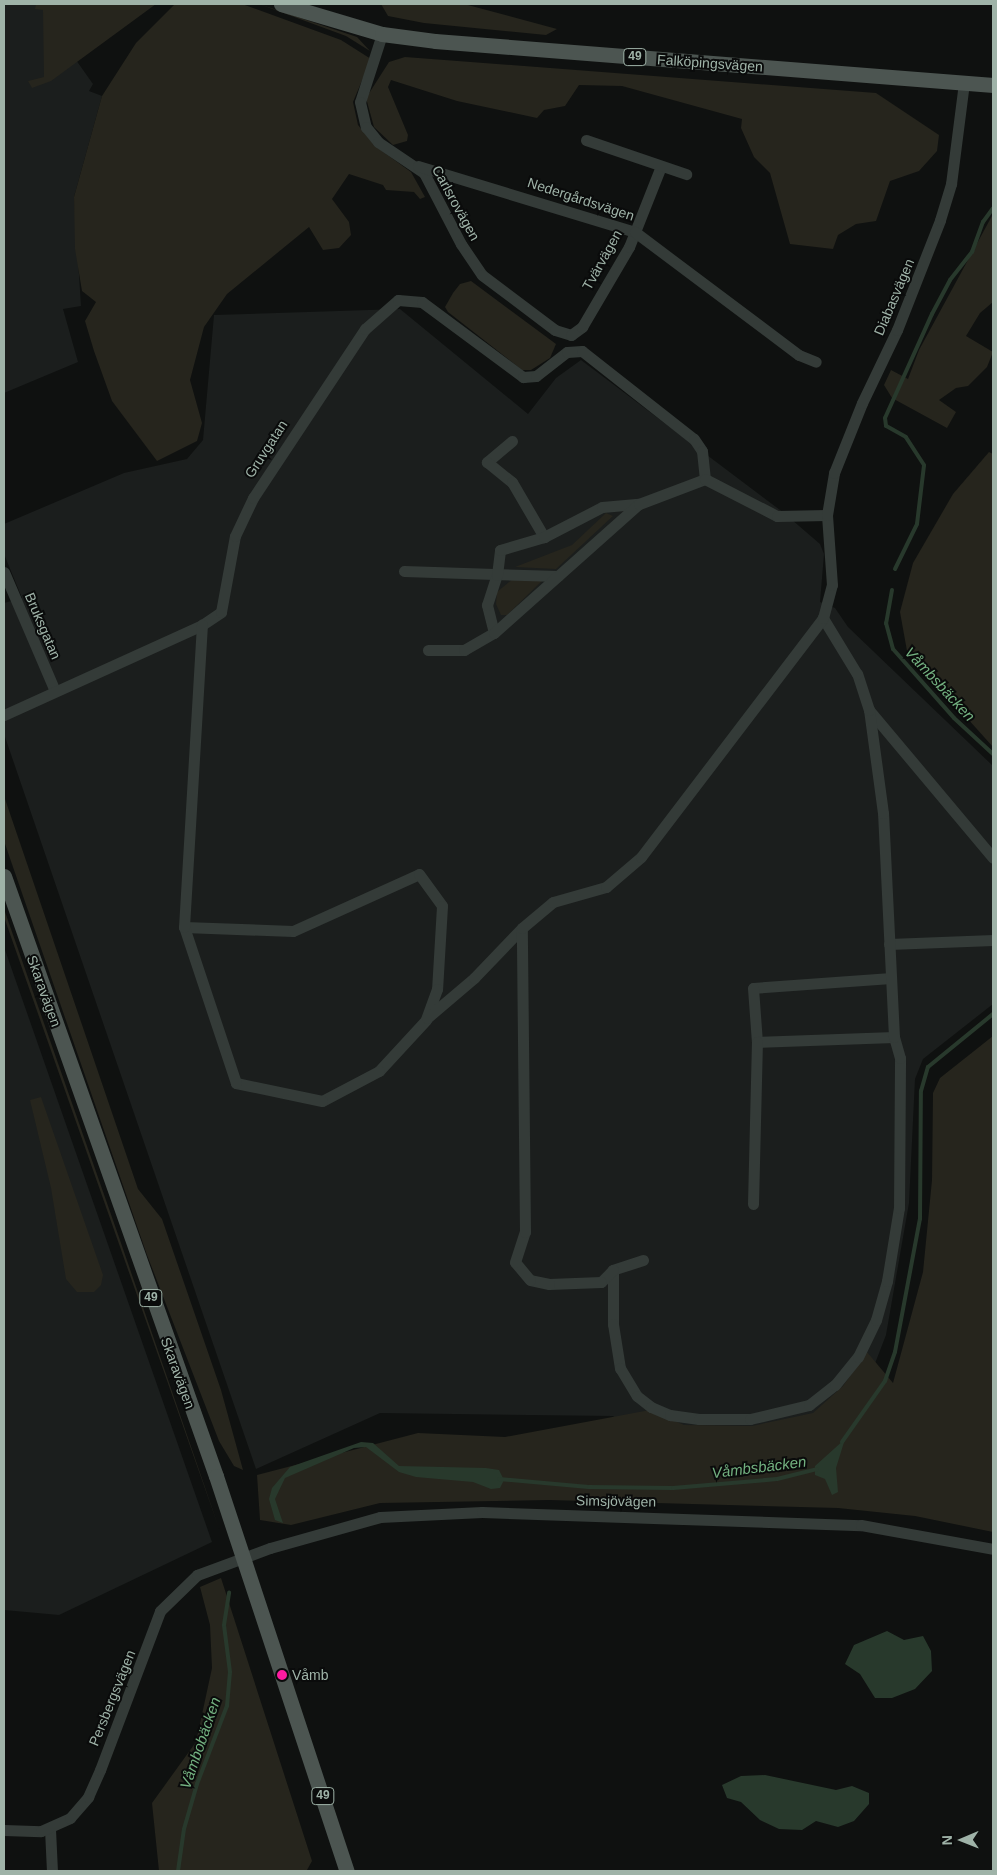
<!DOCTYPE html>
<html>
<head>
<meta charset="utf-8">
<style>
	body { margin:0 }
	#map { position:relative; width:997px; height:1875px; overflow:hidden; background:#0f1110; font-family:Helvetica,sans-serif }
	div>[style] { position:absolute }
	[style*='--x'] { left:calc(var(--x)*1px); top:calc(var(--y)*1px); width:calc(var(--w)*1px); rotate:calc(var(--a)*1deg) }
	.built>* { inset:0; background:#1b1e1d }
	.green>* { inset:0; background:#26251d }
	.water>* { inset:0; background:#28392c }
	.stream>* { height:4px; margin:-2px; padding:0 2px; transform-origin:2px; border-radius:2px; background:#28392c }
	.minor>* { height:11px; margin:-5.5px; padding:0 5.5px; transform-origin:5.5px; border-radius:5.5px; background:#343b38 }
	.major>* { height:15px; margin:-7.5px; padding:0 7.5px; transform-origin:7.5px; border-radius:7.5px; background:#4c5551 }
	.dots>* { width:14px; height:14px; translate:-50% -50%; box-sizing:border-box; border:2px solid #0a0b0b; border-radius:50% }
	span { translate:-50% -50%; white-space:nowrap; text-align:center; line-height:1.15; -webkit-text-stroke:4px #0a0b0b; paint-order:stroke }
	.shield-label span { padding:1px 4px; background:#0a0b0b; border:1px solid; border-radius:4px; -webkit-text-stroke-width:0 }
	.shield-label { font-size:12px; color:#9fb3a8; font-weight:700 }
	.street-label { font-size:14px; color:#9fb3a8 }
	.poi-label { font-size:14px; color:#9fb3a8 }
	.left { translate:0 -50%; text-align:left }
	.water-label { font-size:15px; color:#73b180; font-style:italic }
	.frame { position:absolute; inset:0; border:5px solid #9fb3a8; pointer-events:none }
	.north { position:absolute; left:937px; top:1815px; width:50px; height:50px; -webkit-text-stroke:4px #0a0b0b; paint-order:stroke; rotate:269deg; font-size:14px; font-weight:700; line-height:20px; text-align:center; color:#9fb3a8 }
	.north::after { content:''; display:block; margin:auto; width:18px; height:22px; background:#9fb3a8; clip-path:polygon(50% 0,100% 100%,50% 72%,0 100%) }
</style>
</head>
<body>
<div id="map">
	<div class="built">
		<i style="clip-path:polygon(4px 4px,49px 4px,76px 60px,93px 84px,89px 91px,102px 96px,74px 197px,81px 306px,63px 309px,78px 362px,4px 393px)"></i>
		<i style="clip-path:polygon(400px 309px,528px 414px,556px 378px,581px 360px,784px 513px,820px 544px,824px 554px,820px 602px,835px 608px,848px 627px,993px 766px,993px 1004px,923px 1059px,915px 1079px,909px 1203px,886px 1335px,869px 1379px,824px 1437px,642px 1436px,613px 1416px,380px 1413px,256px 1469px,4px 734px,4px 603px,22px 598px,4px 554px,4px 524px,124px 473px,187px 459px,203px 440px,214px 315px)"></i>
		<i style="clip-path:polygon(4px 947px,212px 1542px,59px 1615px,4px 1610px)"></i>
	</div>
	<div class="green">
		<i style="clip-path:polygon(36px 4px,156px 4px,51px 81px,32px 88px,28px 81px,44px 77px,43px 10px,35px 9px)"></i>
		<i style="clip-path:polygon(175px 4px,242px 4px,341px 40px,371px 59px,353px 102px,358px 125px,375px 146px,411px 172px,425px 197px,420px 199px,414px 192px,386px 190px,383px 185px,349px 174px,332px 199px,349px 222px,351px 235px,339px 248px,323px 250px,309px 227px,227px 294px,204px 327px,190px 380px,202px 423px,197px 441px,157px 461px,112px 401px,94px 351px,85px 321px,96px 302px,82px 291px,75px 249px,74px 197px,102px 96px,136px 43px)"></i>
		<i style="clip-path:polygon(259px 4px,357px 37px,370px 51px,346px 36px)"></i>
		<i style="clip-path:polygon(381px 4px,464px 4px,557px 29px,546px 35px,424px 23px,388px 16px)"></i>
		<i style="clip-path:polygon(405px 57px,876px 93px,939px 135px,937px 151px,919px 171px,890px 181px,876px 221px,856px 224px,838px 235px,833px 249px,790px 244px,770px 173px,754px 157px,741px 128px,742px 119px,622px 86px,579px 85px,565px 106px,544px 110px,537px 118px,457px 101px,391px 80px,388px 87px,408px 135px,407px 141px,393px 145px,374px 127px,366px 98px,389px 62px)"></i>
		<i style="clip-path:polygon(993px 214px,993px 302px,980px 313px,966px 336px,993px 352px,987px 367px,968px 386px,956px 388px,939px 400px,956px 412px,947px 428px,892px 398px,884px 385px,891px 370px,908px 379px,919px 350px)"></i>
		<i style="clip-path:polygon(471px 281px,556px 344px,550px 358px,531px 370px,522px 370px,448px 312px,445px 307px,453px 293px,460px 284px)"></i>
		<i style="clip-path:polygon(989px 452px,993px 454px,993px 747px,907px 651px,900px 612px,913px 563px,953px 494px)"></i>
		<i style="clip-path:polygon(606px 513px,613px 516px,556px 569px,515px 567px,572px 545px)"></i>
		<i style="clip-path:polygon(514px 578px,543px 580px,507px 615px,501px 615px,496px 604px,497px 592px)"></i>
		<i style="clip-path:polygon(4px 796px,138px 1189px,162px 1219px,221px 1390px,243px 1470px,234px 1466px,219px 1441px,147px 1255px,4px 841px)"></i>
		<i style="clip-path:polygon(4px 909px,121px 1243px,221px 1534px,4px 917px)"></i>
		<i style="clip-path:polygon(993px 1036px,993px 1532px,915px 1516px,838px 1508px,549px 1500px,380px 1503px,291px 1525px,260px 1520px,257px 1475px,418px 1433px,505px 1437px,650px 1410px,684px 1425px,752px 1426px,813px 1413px,843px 1386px,867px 1352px,893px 1383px,923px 1272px,932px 1180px,933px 1093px,940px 1078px)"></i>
		<i style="clip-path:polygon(41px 1097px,103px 1275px,101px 1285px,94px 1292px,77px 1292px,66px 1279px,51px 1188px,30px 1100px)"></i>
		<i style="clip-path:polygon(221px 1578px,312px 1861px,307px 1870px,159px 1871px,152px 1803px,196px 1742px,212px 1668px,210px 1625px,200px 1587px)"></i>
	</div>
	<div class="water">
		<i style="clip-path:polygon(845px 1439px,836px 1468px,838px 1492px,832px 1495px,825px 1479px,815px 1475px,815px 1466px)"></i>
		<i style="clip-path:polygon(361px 1442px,373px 1443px,399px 1466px,486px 1468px,499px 1470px,504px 1480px,500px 1488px,491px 1489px,473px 1482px,416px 1477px,399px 1472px,366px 1447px,354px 1448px,285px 1478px,275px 1499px,283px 1523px,275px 1520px,269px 1499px,272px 1488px,290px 1467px)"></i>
		<i style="clip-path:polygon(887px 1631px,904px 1640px,923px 1636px,931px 1651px,932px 1671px,915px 1689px,892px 1698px,875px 1698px,860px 1674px,845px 1664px,854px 1645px)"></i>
		<i style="clip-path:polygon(765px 1775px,836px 1790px,852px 1786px,869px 1793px,869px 1804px,854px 1821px,838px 1827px,816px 1821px,802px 1830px,779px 1829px,760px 1820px,741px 1802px,727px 1798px,722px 1785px,741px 1776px)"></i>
	</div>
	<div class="stream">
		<i style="--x:895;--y:569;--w:50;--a:-63.9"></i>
		<i style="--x:917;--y:524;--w:59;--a:-83.2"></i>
		<i style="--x:924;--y:465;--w:33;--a:-123"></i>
		<i style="--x:906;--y:437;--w:23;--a:-151"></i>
		<i style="--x:886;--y:426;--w:8;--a:-97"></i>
		<i style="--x:885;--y:418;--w:114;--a:-65.7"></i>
		<i style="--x:932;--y:314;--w:38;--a:-62"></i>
		<i style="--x:950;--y:280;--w:36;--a:-52"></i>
		<i style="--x:972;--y:252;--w:32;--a:-70"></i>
		<i style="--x:983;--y:222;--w:17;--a:-54"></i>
		<i style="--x:892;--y:590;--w:34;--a:100"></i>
		<i style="--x:886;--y:623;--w:27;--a:75"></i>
		<i style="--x:893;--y:649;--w:92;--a:48.5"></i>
		<i style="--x:954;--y:718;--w:53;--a:42.7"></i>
		<i style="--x:842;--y:1442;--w:75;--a:-54.8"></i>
		<i style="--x:885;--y:1381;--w:31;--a:-71"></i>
		<i style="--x:895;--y:1352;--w:135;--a:-79.4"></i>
		<i style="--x:920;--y:1219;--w:128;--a:-89.6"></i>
		<i style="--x:921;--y:1091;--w:25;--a:-74"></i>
		<i style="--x:928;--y:1067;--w:84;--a:-39.2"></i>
		<i style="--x:499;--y:1479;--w:90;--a:5.1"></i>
		<i style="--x:589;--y:1487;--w:84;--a:0.7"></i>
		<i style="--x:673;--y:1488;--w:104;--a:-4.9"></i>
		<i style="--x:777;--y:1479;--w:41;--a:-14"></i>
		<i style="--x:178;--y:1871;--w:42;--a:-81.9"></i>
		<i style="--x:184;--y:1829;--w:47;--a:-73.9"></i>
		<i style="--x:197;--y:1784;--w:84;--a:-69"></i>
		<i style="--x:227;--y:1706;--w:34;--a:-85"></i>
		<i style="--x:230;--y:1672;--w:47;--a:-97.3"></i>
		<i style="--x:224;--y:1625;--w:33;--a:-81"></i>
	</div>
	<div class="minor">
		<i style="--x:382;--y:34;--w:71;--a:107.9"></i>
		<i style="--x:360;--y:102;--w:26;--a:77"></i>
		<i style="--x:366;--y:127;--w:19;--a:51"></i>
		<i style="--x:378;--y:142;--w:55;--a:34"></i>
		<i style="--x:424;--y:173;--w:80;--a:62.5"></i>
		<i style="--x:461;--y:244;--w:37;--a:56"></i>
		<i style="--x:482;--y:275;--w:91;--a:37"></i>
		<i style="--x:555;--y:330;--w:17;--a:17"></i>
		<i style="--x:571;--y:335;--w:14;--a:-36"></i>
		<i style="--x:582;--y:327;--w:93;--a:-59.6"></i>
		<i style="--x:629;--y:247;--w:87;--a:-68.4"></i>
		<i style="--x:586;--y:140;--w:106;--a:18.8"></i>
		<i style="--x:418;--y:166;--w:227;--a:16.9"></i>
		<i style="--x:635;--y:232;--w:205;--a:36.9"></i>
		<i style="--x:799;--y:355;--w:18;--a:22"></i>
		<i style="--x:512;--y:441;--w:33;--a:140"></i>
		<i style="--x:487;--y:462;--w:32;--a:39"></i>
		<i style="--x:512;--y:482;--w:64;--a:59.8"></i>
		<i style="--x:404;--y:571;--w:154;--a:1.9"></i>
		<i style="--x:4;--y:572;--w:129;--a:66.8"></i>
		<i style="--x:494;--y:633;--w:29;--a:-104"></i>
		<i style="--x:487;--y:605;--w:32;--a:-72"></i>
		<i style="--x:497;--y:575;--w:25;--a:-83"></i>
		<i style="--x:500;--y:550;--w:46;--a:-16.5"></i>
		<i style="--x:544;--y:537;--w:65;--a:-27.3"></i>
		<i style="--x:602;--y:507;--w:37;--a:-5"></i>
		<i style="--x:428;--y:650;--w:36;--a:0"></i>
		<i style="--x:464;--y:650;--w:34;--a:-30"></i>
		<i style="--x:494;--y:633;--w:194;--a:-41.7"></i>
		<i style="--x:639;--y:504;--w:71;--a:-20.7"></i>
		<i style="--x:869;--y:710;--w:193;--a:50"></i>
		<i style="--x:4;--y:715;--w:217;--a:-24.4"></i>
		<i style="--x:202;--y:625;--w:23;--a:-34"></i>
		<i style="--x:221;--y:612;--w:77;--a:-79.6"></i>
		<i style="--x:235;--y:536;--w:42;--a:-64.7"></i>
		<i style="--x:253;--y:498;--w:203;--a:-56.5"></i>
		<i style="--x:365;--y:329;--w:44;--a:-41.3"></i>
		<i style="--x:398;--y:300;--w:24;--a:5"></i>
		<i style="--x:422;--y:302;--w:126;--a:36.6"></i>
		<i style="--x:523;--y:377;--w:13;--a:-4"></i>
		<i style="--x:536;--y:376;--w:39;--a:-38"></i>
		<i style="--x:567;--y:352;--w:15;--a:-4"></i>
		<i style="--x:582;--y:351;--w:142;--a:38.2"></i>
		<i style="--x:694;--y:439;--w:14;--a:56"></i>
		<i style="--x:702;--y:451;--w:28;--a:84"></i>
		<i style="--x:705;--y:479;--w:81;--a:27.2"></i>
		<i style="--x:777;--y:516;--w:50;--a:-1.1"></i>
		<i style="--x:184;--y:927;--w:109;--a:2.1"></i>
		<i style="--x:293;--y:931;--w:138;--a:-24.3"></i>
		<i style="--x:419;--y:874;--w:39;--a:54"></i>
		<i style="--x:442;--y:906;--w:83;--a:93.4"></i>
		<i style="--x:437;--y:989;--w:33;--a:110"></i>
		<i style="--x:426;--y:1020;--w:69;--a:132.7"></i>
		<i style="--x:379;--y:1071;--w:64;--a:152.2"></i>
		<i style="--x:322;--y:1101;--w:88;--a:-168.2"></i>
		<i style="--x:236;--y:1083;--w:164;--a:-108.4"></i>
		<i style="--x:184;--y:927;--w:303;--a:-86.6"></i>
		<i style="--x:889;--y:944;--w:104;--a:-2.2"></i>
		<i style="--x:891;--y:978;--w:138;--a:175.9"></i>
		<i style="--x:753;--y:988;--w:54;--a:85.8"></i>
		<i style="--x:757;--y:1042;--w:137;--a:-2.1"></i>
		<i style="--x:427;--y:1018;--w:62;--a:-40.4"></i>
		<i style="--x:474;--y:978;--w:69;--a:-46.2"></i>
		<i style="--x:753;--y:1204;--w:162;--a:-88.6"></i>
		<i style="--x:643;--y:1260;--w:32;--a:162"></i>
		<i style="--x:613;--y:1270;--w:54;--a:90"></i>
		<i style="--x:613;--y:1324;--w:45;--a:81"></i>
		<i style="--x:620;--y:1368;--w:33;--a:59"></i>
		<i style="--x:637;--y:1396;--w:18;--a:38"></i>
		<i style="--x:651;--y:1407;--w:21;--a:23"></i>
		<i style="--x:670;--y:1415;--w:29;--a:8"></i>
		<i style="--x:699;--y:1419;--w:51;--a:0"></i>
		<i style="--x:750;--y:1419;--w:61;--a:-13.3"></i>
		<i style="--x:809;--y:1405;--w:33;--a:-38"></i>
		<i style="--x:835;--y:1385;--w:36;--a:-51"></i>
		<i style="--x:858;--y:1357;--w:41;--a:-64.1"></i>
		<i style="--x:876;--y:1320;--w:41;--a:-74.2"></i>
		<i style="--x:887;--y:1281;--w:74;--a:-80.7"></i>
		<i style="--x:899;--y:1208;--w:150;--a:-89.6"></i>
		<i style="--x:900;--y:1058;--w:22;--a:-106"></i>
		<i style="--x:894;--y:1037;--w:224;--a:-92.8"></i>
		<i style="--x:883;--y:813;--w:104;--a:-97.7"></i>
		<i style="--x:869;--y:710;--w:38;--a:-108"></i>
		<i style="--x:857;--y:674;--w:66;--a:-121.3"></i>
		<i style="--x:613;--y:1270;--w:17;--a:135"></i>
		<i style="--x:601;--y:1282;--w:52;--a:177.8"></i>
		<i style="--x:549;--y:1284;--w:19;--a:-168"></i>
		<i style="--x:530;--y:1280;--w:23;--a:-130"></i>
		<i style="--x:515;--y:1262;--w:32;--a:-72"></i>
		<i style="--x:525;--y:1232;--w:304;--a:-90.6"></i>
		<i style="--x:522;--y:928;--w:40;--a:-40"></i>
		<i style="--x:553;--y:902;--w:55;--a:-15.8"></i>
		<i style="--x:606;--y:887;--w:46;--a:-40.6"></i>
		<i style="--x:641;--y:857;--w:300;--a:-52.7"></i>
		<i style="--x:823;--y:618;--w:34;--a:-75"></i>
		<i style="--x:832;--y:585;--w:70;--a:-94.1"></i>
		<i style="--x:827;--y:515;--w:43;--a:-80.5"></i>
		<i style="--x:834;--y:473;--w:75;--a:-68.2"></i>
		<i style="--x:862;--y:403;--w:81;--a:-64.4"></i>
		<i style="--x:897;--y:330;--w:118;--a:-68.6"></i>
		<i style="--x:940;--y:220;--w:38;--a:-73"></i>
		<i style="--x:951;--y:184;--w:102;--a:-82.7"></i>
		<i style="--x:50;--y:1829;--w:42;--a:87.3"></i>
		<i style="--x:4;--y:1830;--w:37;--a:2"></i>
		<i style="--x:41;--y:1831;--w:32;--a:-24"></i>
		<i style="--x:70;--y:1818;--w:28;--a:-49"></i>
		<i style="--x:88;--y:1797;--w:30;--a:-66"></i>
		<i style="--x:100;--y:1770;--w:170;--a:-69.3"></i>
		<i style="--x:160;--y:1611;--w:52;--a:-44.2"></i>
		<i style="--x:197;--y:1575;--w:78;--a:-20.3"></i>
		<i style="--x:270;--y:1548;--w:114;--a:-15.7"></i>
		<i style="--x:380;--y:1517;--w:102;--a:-2.8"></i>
		<i style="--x:482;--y:1512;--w:379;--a:2"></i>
		<i style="--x:861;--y:1525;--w:134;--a:10.3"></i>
	</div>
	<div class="major">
		<i style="--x:281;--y:4;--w:105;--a:16.5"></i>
		<i style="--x:382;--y:34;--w:53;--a:7.5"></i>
		<i style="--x:435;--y:41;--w:560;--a:4.51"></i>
		<i style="--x:4;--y:876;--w:636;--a:70.54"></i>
		<i style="--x:216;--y:1476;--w:416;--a:71.7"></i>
	</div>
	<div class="dots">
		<i style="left:282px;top:1675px;background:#fd1ba0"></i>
	</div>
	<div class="shield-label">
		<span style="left:635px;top:57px">49</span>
		<span style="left:151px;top:1298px">49</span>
		<span style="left:323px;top:1796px">49</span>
	</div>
	<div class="street-label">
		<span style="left:710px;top:63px;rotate:4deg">Falköpingsvägen</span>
		<span style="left:581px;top:199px;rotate:18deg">Nedergårdsvägen</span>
		<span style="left:456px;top:203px;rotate:61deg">Carlsrovägen</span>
		<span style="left:602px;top:260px;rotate:-61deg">Tvärvägen</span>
		<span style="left:894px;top:297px;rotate:-67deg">Diabasvägen</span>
		<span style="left:266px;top:449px;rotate:-57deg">Gruvgatan</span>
		<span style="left:43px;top:626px;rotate:67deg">Bruksgatan</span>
		<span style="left:44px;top:991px;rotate:70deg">Skaravägen</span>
		<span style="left:178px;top:1373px;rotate:70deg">Skaravägen</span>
		<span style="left:616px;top:1501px;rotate:1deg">Simsjövägen</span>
		<span style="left:112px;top:1698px;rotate:-68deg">Persbergsvägen</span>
	</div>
	<div class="poi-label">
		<span class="left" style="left:292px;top:1675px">Våmb</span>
	</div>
	<div class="water-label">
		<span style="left:940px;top:684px;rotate:47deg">Våmbsbäcken</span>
		<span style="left:759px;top:1467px;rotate:-7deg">Våmbsbäcken</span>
		<span style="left:200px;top:1743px;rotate:-71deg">Våmbobäcken</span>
	</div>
	<div class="frame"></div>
	<div class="north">N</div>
</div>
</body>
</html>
